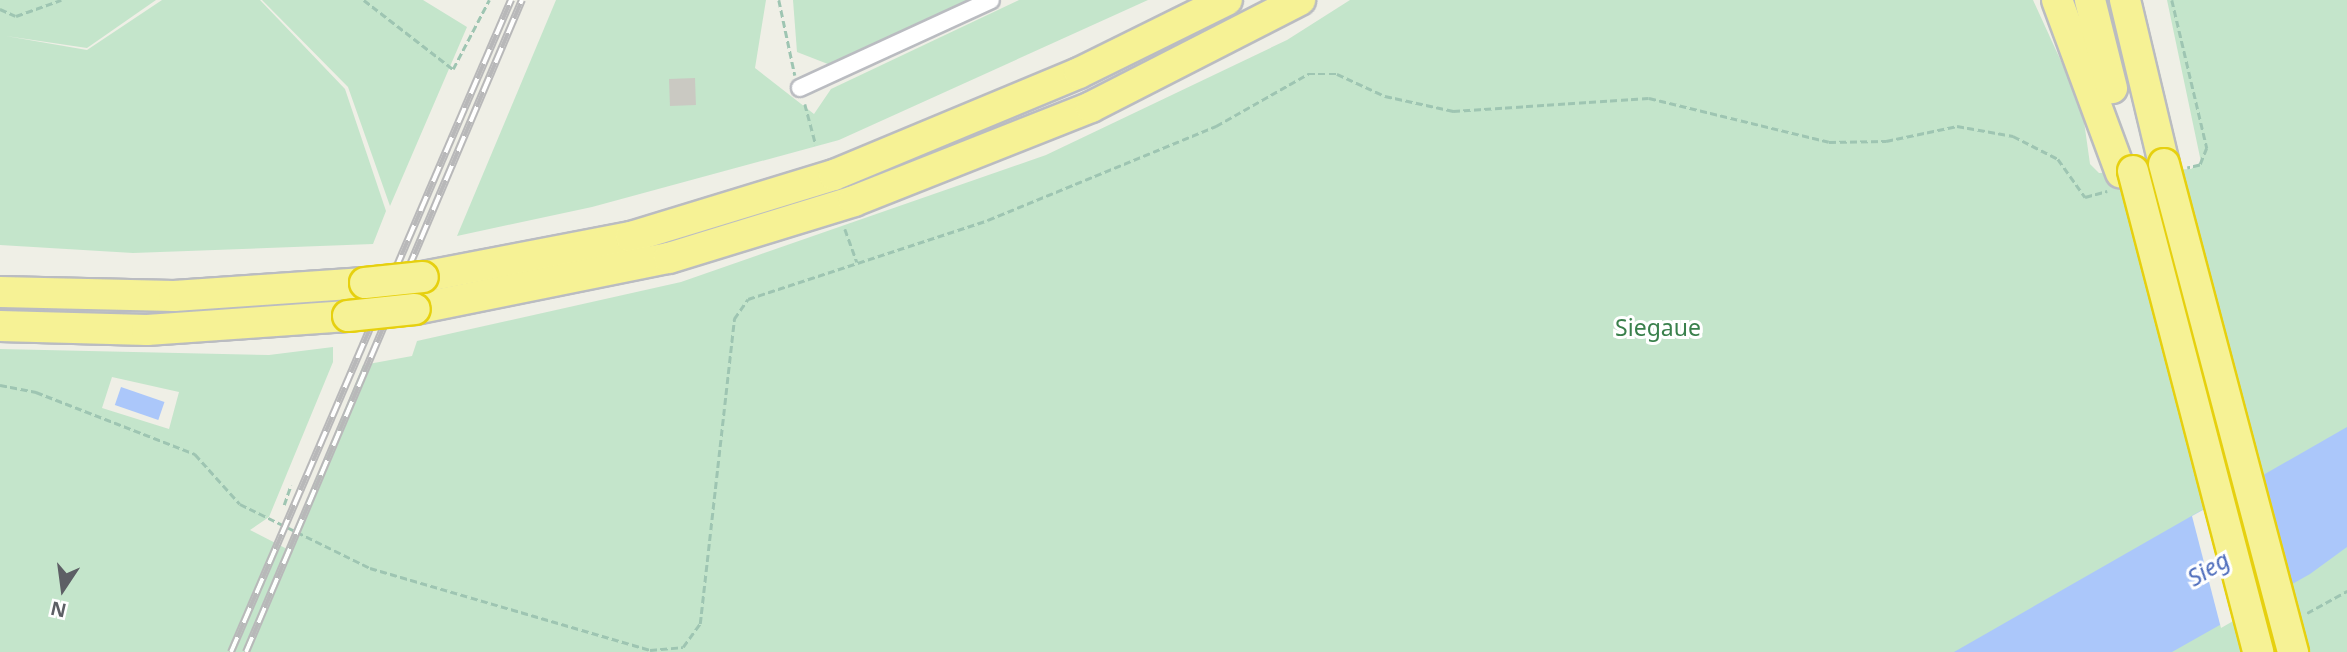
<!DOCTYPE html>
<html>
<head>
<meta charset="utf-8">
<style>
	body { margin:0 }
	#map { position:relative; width:2347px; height:652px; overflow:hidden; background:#efefe6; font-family:"Noto Sans",sans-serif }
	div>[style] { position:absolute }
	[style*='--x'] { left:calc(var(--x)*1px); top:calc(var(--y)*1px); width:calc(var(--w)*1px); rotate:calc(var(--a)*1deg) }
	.green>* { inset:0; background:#c4e5cb }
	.water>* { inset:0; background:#abc7fa; transform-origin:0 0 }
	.pier>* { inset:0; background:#efefe6 }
	.building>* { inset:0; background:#cac9c2; transform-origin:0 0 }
	.path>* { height:2.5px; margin-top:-1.25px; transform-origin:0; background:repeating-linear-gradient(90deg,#9ec5b2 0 7px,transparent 0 10.5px) }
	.roads { filter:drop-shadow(2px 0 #babcc1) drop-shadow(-2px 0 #babcc1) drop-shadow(0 2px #babcc1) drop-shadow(0 -2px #babcc1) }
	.street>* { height:16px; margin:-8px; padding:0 8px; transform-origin:8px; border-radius:8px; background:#fff }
	.highway>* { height:30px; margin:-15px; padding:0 15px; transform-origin:15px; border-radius:15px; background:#f6f295 }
	.rail>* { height:8px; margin-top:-4px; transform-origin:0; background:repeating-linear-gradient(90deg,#fff 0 16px,#b8b8b9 0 32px); box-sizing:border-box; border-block:2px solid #b8b8b9 }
	.bridges { filter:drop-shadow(2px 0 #e6d00f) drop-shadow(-2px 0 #e6d00f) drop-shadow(0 2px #e6d00f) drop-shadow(0 -2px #e6d00f) }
	.highway-bridge>* { height:30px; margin:-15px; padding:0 15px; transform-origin:15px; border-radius:15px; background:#f6f295 }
	span { translate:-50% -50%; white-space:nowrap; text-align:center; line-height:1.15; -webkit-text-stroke:6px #fff; paint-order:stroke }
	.park-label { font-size:23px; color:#3a804c }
	.water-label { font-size:24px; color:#4e6dbc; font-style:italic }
	.north { position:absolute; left:28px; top:554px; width:70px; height:70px; -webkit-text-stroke:5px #fff; paint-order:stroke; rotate:193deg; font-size:19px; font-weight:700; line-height:28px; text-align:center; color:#5d5f65 }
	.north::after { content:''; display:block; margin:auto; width:24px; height:32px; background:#5d5f65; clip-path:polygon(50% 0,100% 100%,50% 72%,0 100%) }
</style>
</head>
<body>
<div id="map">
	<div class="green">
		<i style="clip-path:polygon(0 0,156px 0,87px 48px,6px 36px,87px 50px,162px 0,260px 0,345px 89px,386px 211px,373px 244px,133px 253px,0 245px)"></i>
		<i style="clip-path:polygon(262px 0,423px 0,467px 27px,390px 206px,348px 87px)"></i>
		<i style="clip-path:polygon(556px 0,766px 0,755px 68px,814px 114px,831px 89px,1019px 0,1148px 0,839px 140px,592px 207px,457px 236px)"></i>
		<i style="clip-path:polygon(793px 0,975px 0,833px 66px,797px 52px)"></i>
		<i style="clip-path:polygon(evenodd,1350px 0,2033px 0,2082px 107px,2090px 164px,2099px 173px,2191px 169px,2201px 162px,2167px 0,2347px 0,2347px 652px,0 652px,0 349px,269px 355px,333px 347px,333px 362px,269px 517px,250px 530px,287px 549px,363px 365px,412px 356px,417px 341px,681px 282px,1046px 155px,1287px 40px,1350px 0,112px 377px,179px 392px,169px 429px,102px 408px,112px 377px)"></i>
	</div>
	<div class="water">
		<i style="left:121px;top:387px;width:46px;height:19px;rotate:19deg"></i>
		<i style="clip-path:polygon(2347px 427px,2347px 547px,2310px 574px,2172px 652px,1954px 652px)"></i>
	</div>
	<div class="pier">
		<i style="clip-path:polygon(2264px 476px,2293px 587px,2221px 628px,2192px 516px)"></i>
	</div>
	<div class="building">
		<i style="left:695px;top:78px;width:27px;height:26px;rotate:88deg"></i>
	</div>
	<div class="path">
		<i style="--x:364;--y:0;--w:113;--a:37.8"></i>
		<i style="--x:453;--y:69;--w:78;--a:-62.4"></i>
		<i style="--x:779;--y:0;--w:77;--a:78"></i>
		<i style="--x:2172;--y:0;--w:152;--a:76.7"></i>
		<i style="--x:2207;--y:148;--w:18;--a:112"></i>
		<i style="--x:2200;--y:165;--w:13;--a:167"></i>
		<i style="--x:0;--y:9;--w:17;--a:24"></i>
		<i style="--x:16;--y:16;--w:48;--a:-19.6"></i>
		<i style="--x:805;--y:104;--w:42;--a:75"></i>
		<i style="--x:845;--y:229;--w:35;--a:70"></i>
		<i style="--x:0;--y:385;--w:37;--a:11"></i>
		<i style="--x:36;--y:392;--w:171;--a:21.3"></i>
		<i style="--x:195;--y:454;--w:67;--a:48"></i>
		<i style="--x:240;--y:504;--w:145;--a:26.2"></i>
		<i style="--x:370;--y:568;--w:292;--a:16.3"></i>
		<i style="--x:650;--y:650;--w:33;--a:-5"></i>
		<i style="--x:683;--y:647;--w:29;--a:-54"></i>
		<i style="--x:700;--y:624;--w:307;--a:-83.6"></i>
		<i style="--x:734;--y:319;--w:24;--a:-55"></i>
		<i style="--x:748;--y:299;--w:253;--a:-18.2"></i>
		<i style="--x:988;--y:220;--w:247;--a:-22.4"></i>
		<i style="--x:1216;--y:126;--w:106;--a:-29.5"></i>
		<i style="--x:1308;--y:74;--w:29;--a:0"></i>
		<i style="--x:1337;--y:74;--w:53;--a:24.6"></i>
		<i style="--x:1385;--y:96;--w:70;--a:12.4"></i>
		<i style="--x:1453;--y:111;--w:196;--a:-3.8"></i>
		<i style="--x:1649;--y:98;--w:185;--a:13.7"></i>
		<i style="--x:1829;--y:142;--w:57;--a:-1"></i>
		<i style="--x:1886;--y:141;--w:73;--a:-11.9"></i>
		<i style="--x:1957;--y:126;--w:57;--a:10.1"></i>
		<i style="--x:2013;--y:136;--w:51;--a:27.1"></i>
		<i style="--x:2058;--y:159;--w:47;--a:54.6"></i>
		<i style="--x:2085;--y:197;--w:23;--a:-15"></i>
		<i style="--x:284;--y:505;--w:21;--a:-71"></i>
		<i style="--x:2307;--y:613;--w:46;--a:-28.8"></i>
	</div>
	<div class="roads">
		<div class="street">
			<i style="--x:800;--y:88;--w:210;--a:-24.7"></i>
		</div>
		<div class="highway">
			<i style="--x:2057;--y:0;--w:184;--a:69.7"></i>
			<i style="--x:2090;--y:0;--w:91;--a:76"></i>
			<i style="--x:2125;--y:0;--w:169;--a:76.6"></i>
			<i style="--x:423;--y:277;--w:212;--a:-10.9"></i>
			<i style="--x:631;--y:237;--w:212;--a:-17"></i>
			<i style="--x:834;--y:175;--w:265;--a:-22.6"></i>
			<i style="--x:1079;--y:73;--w:165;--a:-26.3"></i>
			<i style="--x:0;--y:292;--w:174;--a:1.3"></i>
			<i style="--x:174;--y:296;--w:191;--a:-3.9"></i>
			<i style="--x:415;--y:309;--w:259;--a:-11.4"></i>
			<i style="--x:669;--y:258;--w:194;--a:-17.1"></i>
			<i style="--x:854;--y:201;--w:255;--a:-21.6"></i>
			<i style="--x:1091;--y:107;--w:235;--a:-27.1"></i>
			<i style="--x:0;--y:326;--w:147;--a:1.6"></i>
			<i style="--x:147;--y:330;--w:201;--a:-4"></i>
		</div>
	</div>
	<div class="rail">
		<i style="--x:231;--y:652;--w:710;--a:-66.76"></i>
		<i style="--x:246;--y:652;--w:708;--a:-67.06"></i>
	</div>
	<div class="bridges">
		<div class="highway-bridge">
			<i style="--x:2164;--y:164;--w:505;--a:75.19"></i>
			<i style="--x:2133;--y:171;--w:497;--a:75.4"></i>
			<i style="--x:365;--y:283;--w:58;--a:-5.9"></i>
			<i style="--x:348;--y:316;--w:67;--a:-6"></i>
		</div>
	</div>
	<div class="park-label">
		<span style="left:1658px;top:327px">Siegaue</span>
	</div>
	<div class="water-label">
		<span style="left:2208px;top:568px;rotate:-31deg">Sieg</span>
	</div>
	<div class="north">N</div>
</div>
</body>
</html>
